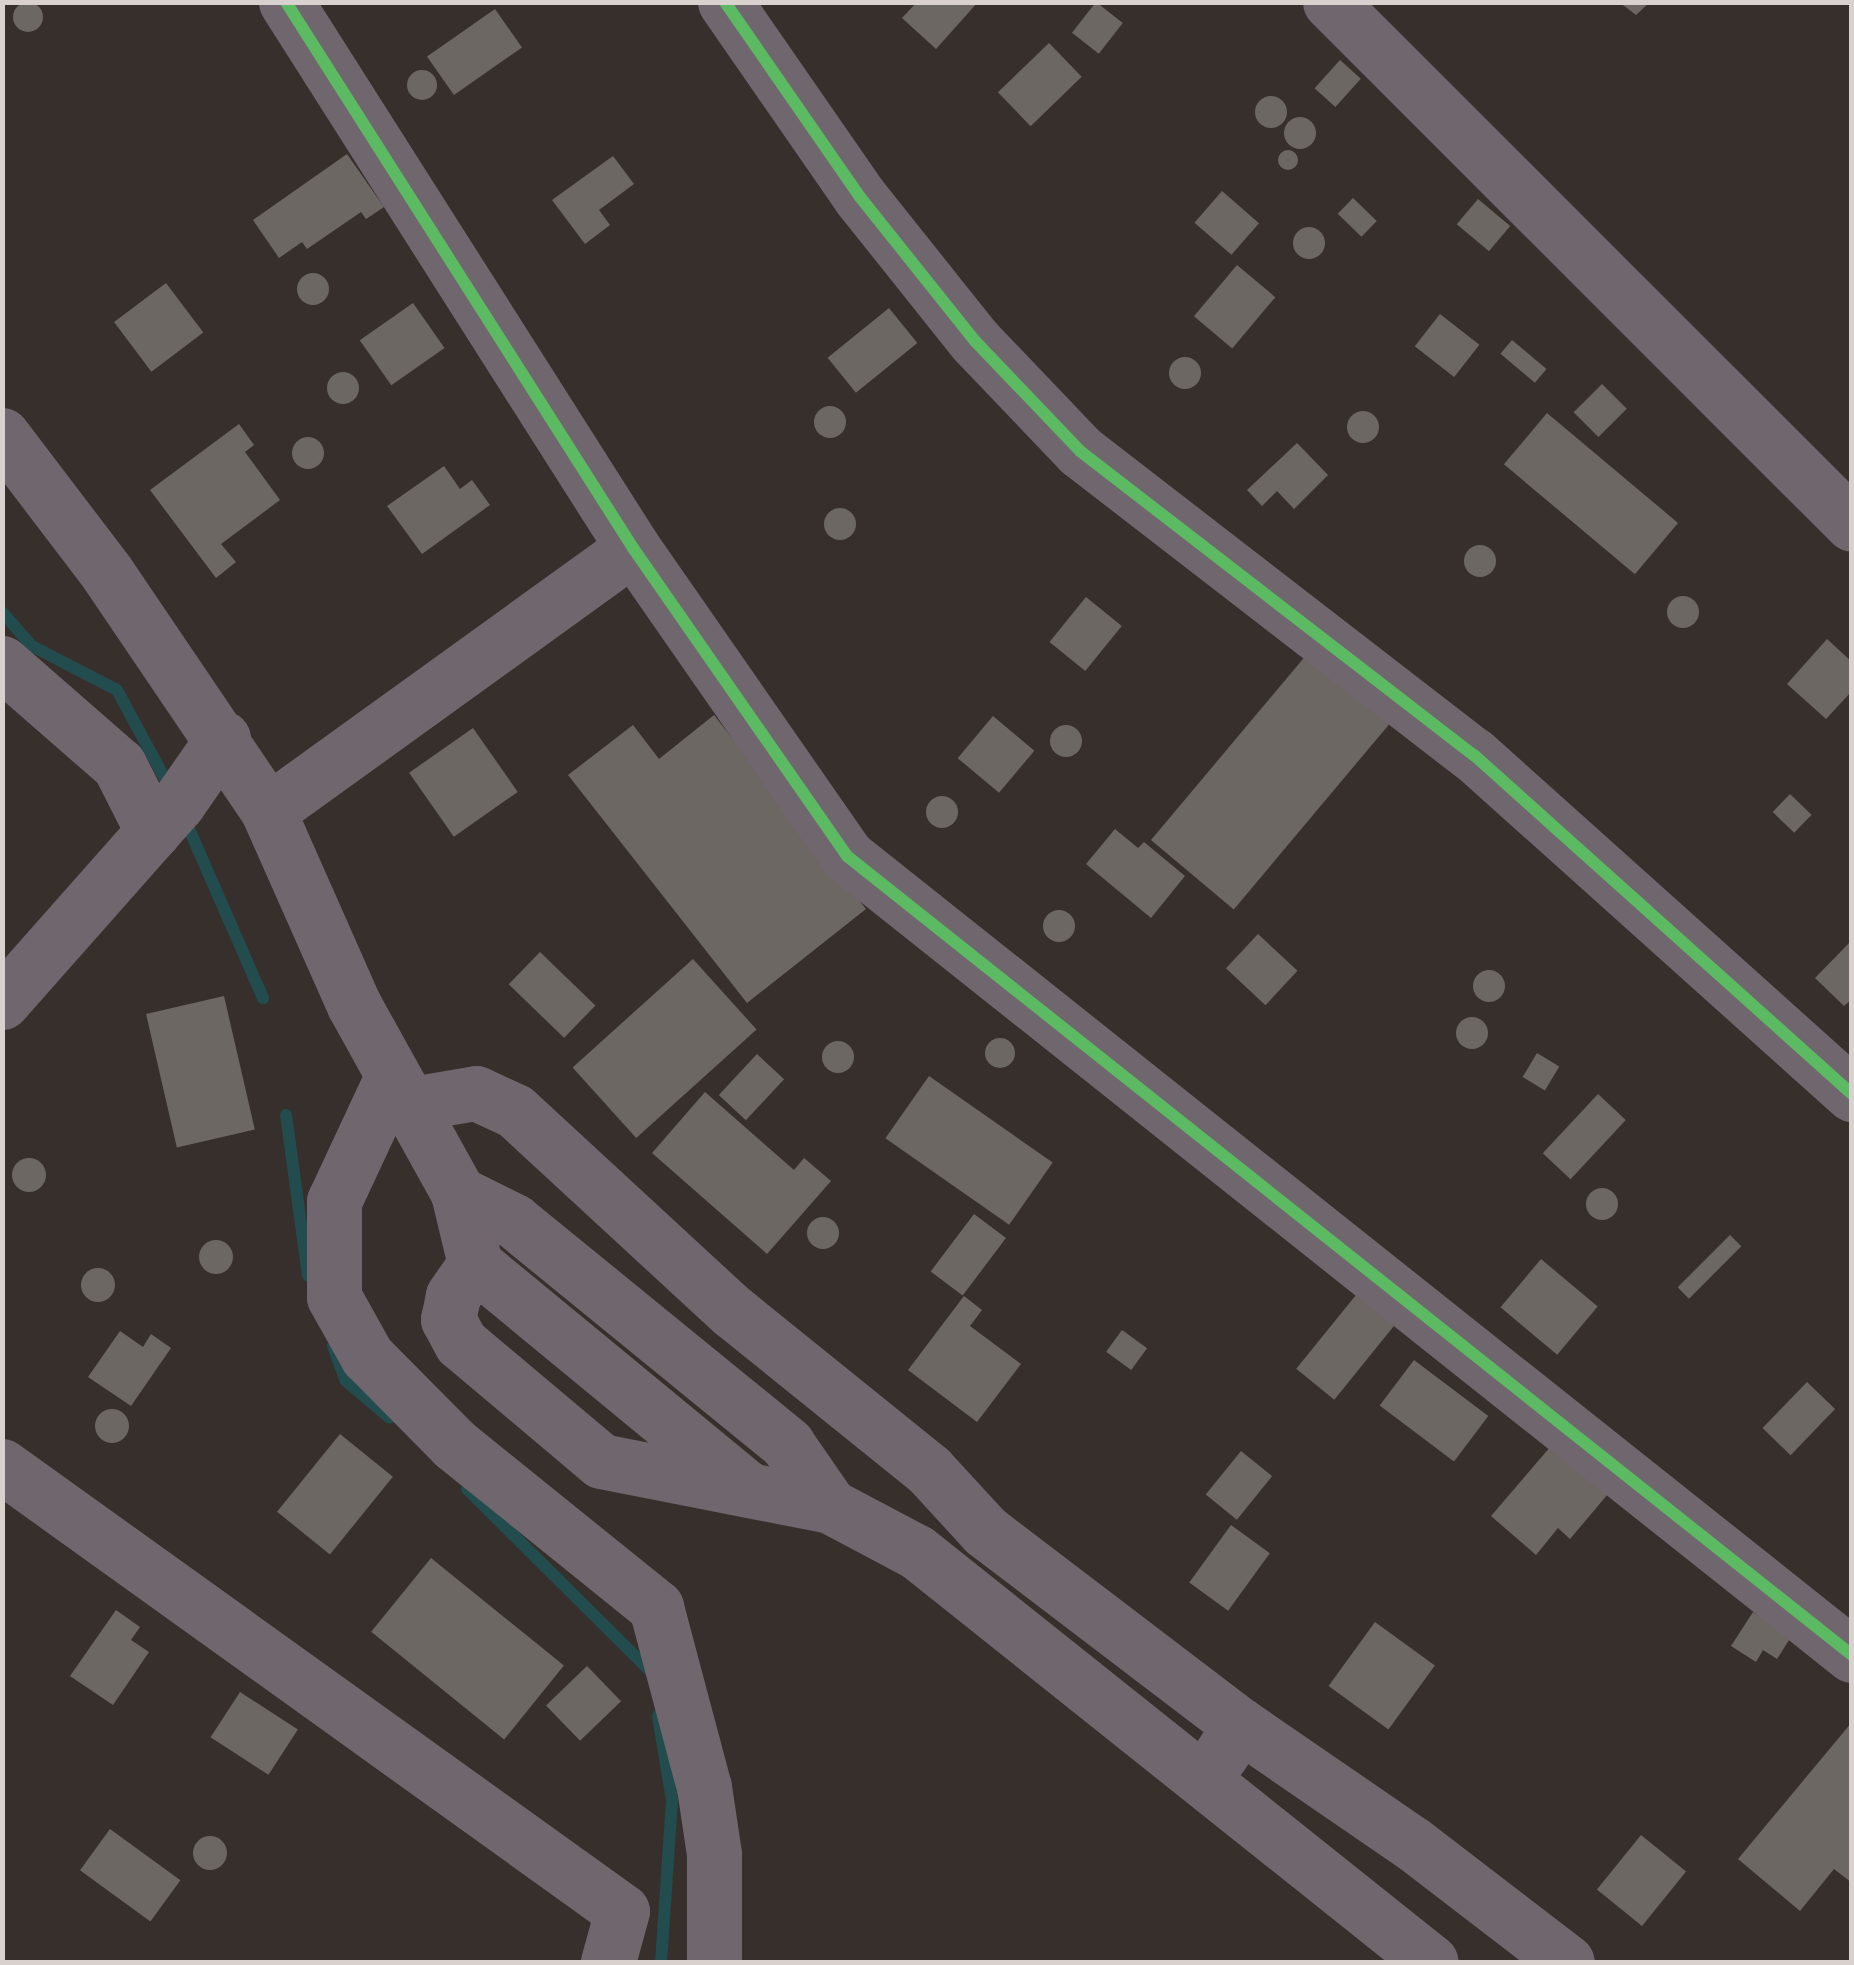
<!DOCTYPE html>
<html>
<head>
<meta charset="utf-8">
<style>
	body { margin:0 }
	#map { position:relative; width:1854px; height:1965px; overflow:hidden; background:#372f2c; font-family:Roboto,sans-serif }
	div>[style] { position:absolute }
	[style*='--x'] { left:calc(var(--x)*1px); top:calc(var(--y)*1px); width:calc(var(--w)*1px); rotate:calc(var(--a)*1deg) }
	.stream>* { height:12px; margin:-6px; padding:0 6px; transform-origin:6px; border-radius:6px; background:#234c4f }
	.building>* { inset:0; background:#6d6763; transform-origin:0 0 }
	.round { border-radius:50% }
	.minor>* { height:55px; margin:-27.5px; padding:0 27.5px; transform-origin:27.5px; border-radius:27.5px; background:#70666d }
	.cycleway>* { height:12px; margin:-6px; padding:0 6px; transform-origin:6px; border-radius:6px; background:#5cba63 }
	span { translate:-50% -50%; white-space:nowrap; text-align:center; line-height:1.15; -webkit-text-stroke:10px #31251e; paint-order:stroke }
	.frame { position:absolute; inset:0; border:5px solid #d9d1cd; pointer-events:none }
</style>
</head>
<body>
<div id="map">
	<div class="stream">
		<i style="--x:2;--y:612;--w:45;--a:48.6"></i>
		<i style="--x:32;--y:646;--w:96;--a:27.4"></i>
		<i style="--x:117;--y:690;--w:111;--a:61.6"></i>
		<i style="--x:183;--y:815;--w:200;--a:66.4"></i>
		<i style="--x:286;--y:1115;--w:162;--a:82.2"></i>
		<i style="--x:333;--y:1346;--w:37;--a:70"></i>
		<i style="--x:346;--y:1381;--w:57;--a:40.1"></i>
		<i style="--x:467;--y:1489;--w:260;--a:44.8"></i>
		<i style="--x:658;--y:1716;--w:86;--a:80.6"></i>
		<i style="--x:672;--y:1801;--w:161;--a:93.9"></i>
	</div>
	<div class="building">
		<i class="round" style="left:13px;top:2px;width:30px;height:30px"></i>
		<i style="clip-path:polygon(917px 2px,978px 2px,936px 49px,902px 18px)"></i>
		<i style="left:1096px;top:2px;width:34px;height:39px;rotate:38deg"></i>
		<i style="clip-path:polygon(1619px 2px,1650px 2px,1636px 15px)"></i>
		<i style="left:495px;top:9px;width:47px;height:83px;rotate:55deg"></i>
		<i style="left:1049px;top:43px;width:47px;height:71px;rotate:46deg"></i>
		<i style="left:1340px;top:60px;width:28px;height:38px;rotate:42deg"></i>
		<i class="round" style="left:407px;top:70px;width:30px;height:30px"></i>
		<i class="round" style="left:1255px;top:96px;width:32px;height:32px"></i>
		<i class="round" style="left:1284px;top:117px;width:32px;height:32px"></i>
		<i class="round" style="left:1278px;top:150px;width:20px;height:20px"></i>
		<i style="clip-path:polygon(347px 154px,384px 207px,366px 219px,361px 212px,307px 249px,302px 242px,279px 258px,253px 220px)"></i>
		<i style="clip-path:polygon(613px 156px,634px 184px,599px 210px,610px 225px,585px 244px,552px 200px)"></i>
		<i style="left:1222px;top:191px;width:49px;height:42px;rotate:41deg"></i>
		<i style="left:1353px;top:198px;width:33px;height:22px;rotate:44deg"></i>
		<i style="left:1478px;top:199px;width:42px;height:33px;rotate:40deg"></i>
		<i class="round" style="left:1293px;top:227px;width:32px;height:32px"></i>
		<i style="left:1237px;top:265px;width:50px;height:67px;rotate:40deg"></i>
		<i class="round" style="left:297px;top:273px;width:32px;height:32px"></i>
		<i style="left:166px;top:283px;width:62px;height:65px;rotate:53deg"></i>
		<i style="left:413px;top:303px;width:55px;height:65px;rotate:55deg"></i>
		<i style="left:889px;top:308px;width:45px;height:79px;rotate:51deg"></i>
		<i style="left:1440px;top:314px;width:50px;height:41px;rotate:38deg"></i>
		<i style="left:1512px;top:340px;width:45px;height:18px;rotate:40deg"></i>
		<i class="round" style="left:1169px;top:357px;width:32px;height:32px"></i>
		<i class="round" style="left:327px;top:372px;width:32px;height:32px"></i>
		<i style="left:1602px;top:384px;width:35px;height:40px;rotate:45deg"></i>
		<i class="round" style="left:814px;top:406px;width:32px;height:32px"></i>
		<i class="round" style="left:1347px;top:411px;width:32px;height:32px"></i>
		<i style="left:1547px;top:413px;width:171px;height:67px;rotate:40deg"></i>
		<i style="clip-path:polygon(239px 424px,254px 445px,245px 452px,280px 500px,221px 544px,236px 562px,216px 578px,150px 490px)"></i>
		<i class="round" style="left:292px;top:437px;width:32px;height:32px"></i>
		<i style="clip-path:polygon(1297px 443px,1328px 475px,1294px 509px,1277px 491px,1262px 506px,1247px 490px)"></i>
		<i style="clip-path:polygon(444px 466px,460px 489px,472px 480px,490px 505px,422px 554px,387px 506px)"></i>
		<i class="round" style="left:824px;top:508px;width:32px;height:32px"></i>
		<i class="round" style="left:1464px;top:545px;width:32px;height:32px"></i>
		<i class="round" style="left:1667px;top:596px;width:32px;height:32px"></i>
		<i style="left:1086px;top:597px;width:46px;height:58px;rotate:39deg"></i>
		<i style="clip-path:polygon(1827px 639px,1852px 662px,1852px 691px,1826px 719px,1787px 684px)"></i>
		<i style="left:1313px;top:647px;width:108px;height:252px;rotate:40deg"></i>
		<i style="clip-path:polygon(714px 715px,866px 909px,747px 1003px,568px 775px,633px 725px,659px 759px)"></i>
		<i style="left:993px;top:716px;width:54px;height:55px;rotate:40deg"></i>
		<i class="round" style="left:1050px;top:725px;width:32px;height:32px"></i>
		<i style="left:473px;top:728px;width:78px;height:78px;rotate:55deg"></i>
		<i style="left:1790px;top:794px;width:30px;height:25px;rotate:44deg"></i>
		<i class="round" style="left:926px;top:796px;width:32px;height:32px"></i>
		<i style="clip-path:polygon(1115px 829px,1138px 848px,1144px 842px,1185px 876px,1151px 918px,1086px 864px)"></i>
		<i class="round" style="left:1043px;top:910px;width:32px;height:32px"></i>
		<i style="left:1258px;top:934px;width:54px;height:47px;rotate:43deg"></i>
		<i style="clip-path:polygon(1852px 940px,1852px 999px,1844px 1006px,1815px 978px)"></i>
		<i style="left:540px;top:952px;width:77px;height:45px;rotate:44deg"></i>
		<i style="left:693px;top:959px;width:95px;height:162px;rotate:48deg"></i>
		<i class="round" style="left:1473px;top:970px;width:32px;height:32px"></i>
		<i style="left:224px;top:996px;width:137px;height:80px;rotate:77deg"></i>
		<i class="round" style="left:1456px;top:1017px;width:32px;height:32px"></i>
		<i class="round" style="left:985px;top:1038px;width:30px;height:30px"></i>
		<i class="round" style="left:822px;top:1041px;width:32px;height:32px"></i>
		<i style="left:1537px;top:1053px;width:26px;height:28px;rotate:31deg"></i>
		<i style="left:757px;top:1054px;width:37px;height:56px;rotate:43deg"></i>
		<i style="left:929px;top:1076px;width:151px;height:76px;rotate:35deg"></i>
		<i style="clip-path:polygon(705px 1092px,794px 1170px,804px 1158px,831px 1181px,767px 1254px,652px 1153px)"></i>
		<i style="left:1598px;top:1094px;width:38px;height:81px;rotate:43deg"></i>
		<i class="round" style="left:12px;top:1158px;width:34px;height:34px"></i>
		<i class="round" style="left:1586px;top:1188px;width:32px;height:32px"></i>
		<i style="left:974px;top:1214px;width:40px;height:72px;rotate:37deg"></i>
		<i class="round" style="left:807px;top:1217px;width:32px;height:32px"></i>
		<i style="left:1730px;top:1235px;width:16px;height:74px;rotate:45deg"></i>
		<i class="round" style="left:199px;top:1240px;width:34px;height:34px"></i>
		<i style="left:1541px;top:1259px;width:74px;height:63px;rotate:40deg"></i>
		<i class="round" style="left:81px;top:1268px;width:34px;height:34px"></i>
		<i style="left:1356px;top:1295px;width:49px;height:95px;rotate:39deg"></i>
		<i style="clip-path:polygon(964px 1296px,982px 1310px,970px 1326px,1021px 1364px,977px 1422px,908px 1370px)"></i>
		<i style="left:1122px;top:1330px;width:31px;height:27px;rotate:36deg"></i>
		<i style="clip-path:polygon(120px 1331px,143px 1347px,151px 1334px,171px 1348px,131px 1406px,88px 1377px)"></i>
		<i style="left:1414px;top:1360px;width:93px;height:57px;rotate:37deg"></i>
		<i style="left:1807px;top:1382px;width:39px;height:64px;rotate:44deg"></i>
		<i class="round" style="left:95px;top:1409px;width:34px;height:34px"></i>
		<i style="left:340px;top:1434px;width:68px;height:100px;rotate:39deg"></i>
		<i style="clip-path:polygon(1551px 1446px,1608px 1494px,1570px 1539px,1558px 1528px,1536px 1555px,1491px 1516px)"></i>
		<i style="left:1241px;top:1451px;width:40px;height:56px;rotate:39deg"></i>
		<i style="left:1231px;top:1525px;width:48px;height:71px;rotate:36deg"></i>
		<i style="left:431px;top:1558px;width:171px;height:95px;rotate:39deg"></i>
		<i style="clip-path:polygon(116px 1610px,140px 1627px,131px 1640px,149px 1652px,113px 1705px,70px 1676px)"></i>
		<i style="clip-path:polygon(1753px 1612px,1791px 1637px,1777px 1659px,1763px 1650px,1756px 1662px,1731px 1646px)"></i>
		<i style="left:1375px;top:1622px;width:74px;height:79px;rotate:36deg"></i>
		<i style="left:587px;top:1666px;width:49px;height:57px;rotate:46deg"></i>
		<i style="left:240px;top:1692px;width:69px;height:54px;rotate:33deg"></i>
		<i style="clip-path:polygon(1852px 1722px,1852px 1883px,1834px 1869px,1800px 1911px,1738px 1859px)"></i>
		<i style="left:110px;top:1829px;width:87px;height:51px;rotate:36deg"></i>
		<i style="left:1641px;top:1835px;width:58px;height:70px;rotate:39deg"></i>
		<i class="round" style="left:193px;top:1836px;width:34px;height:34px"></i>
	</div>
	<div class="minor">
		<i style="--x:286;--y:2;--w:647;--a:57.56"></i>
		<i style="--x:633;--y:548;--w:375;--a:55.2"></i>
		<i style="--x:847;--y:856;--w:1284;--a:38.49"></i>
		<i style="--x:725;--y:2;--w:237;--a:55.3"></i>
		<i style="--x:860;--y:197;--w:184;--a:51.4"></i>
		<i style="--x:975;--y:341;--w:152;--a:46.3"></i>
		<i style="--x:1080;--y:451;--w:498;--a:37.7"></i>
		<i style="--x:1474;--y:755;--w:508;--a:41.89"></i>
		<i style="--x:1330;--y:2;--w:738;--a:45"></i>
		<i style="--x:2;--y:435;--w:173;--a:52.7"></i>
		<i style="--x:107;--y:573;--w:287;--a:55.9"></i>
		<i style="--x:268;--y:811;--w:212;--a:66.1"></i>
		<i style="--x:354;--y:1005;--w:215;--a:61"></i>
		<i style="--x:458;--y:1193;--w:73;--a:76.5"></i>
		<i style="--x:475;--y:1264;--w:355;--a:39.5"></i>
		<i style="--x:2;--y:663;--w:155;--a:41.1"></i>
		<i style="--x:119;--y:765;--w:75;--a:63.1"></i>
		<i style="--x:268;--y:811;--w:450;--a:-35.8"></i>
		<i style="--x:2;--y:1002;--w:266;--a:-48.5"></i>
		<i style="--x:178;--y:803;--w:79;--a:-55.3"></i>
		<i style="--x:391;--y:1079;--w:135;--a:115"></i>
		<i style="--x:334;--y:1201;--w:96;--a:90"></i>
		<i style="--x:334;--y:1297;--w:68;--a:60.8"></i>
		<i style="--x:367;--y:1356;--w:124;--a:45.3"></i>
		<i style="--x:454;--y:1444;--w:260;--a:38.9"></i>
		<i style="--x:656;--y:1607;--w:186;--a:75.1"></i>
		<i style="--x:704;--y:1787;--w:68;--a:81.5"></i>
		<i style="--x:714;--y:1854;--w:108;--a:90"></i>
		<i style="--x:405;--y:1105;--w:72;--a:-9.6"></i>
		<i style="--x:476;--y:1093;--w:43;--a:24.8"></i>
		<i style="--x:515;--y:1111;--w:295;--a:42.7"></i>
		<i style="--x:732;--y:1311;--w:253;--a:38.9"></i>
		<i style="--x:929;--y:1470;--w:83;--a:47.4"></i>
		<i style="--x:985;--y:1531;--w:320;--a:37.3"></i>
		<i style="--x:458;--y:1193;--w:63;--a:26.6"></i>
		<i style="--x:514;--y:1221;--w:353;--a:39.2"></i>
		<i style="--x:787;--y:1444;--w:75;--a:55.3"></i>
		<i style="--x:475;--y:1264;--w:39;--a:125"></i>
		<i style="--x:453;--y:1296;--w:24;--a:102"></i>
		<i style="--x:448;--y:1319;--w:27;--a:62"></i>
		<i style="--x:461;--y:1343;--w:183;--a:40.1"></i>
		<i style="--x:601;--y:1461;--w:233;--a:11.1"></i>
		<i style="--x:830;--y:1506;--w:98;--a:27.9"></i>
		<i style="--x:917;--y:1552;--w:657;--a:38.58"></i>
		<i style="--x:2;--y:1466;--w:763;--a:35.67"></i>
		<i style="--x:622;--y:1911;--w:53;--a:105.4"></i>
		<i style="--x:1220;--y:1756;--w:37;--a:-57"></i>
		<i style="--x:1240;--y:1725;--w:209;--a:34.5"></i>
		<i style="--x:1412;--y:1843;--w:195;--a:37.5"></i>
	</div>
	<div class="cycleway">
		<i style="--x:286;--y:2;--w:647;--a:57.56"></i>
		<i style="--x:633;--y:548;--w:375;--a:55.2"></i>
		<i style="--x:847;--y:856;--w:1284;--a:38.49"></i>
		<i style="--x:725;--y:2;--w:237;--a:55.3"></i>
		<i style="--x:860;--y:197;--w:184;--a:51.4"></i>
		<i style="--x:975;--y:341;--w:152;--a:46.3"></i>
		<i style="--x:1080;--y:451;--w:498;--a:37.7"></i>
		<i style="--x:1474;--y:755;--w:508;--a:41.89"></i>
	</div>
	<div class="frame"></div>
</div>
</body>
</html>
